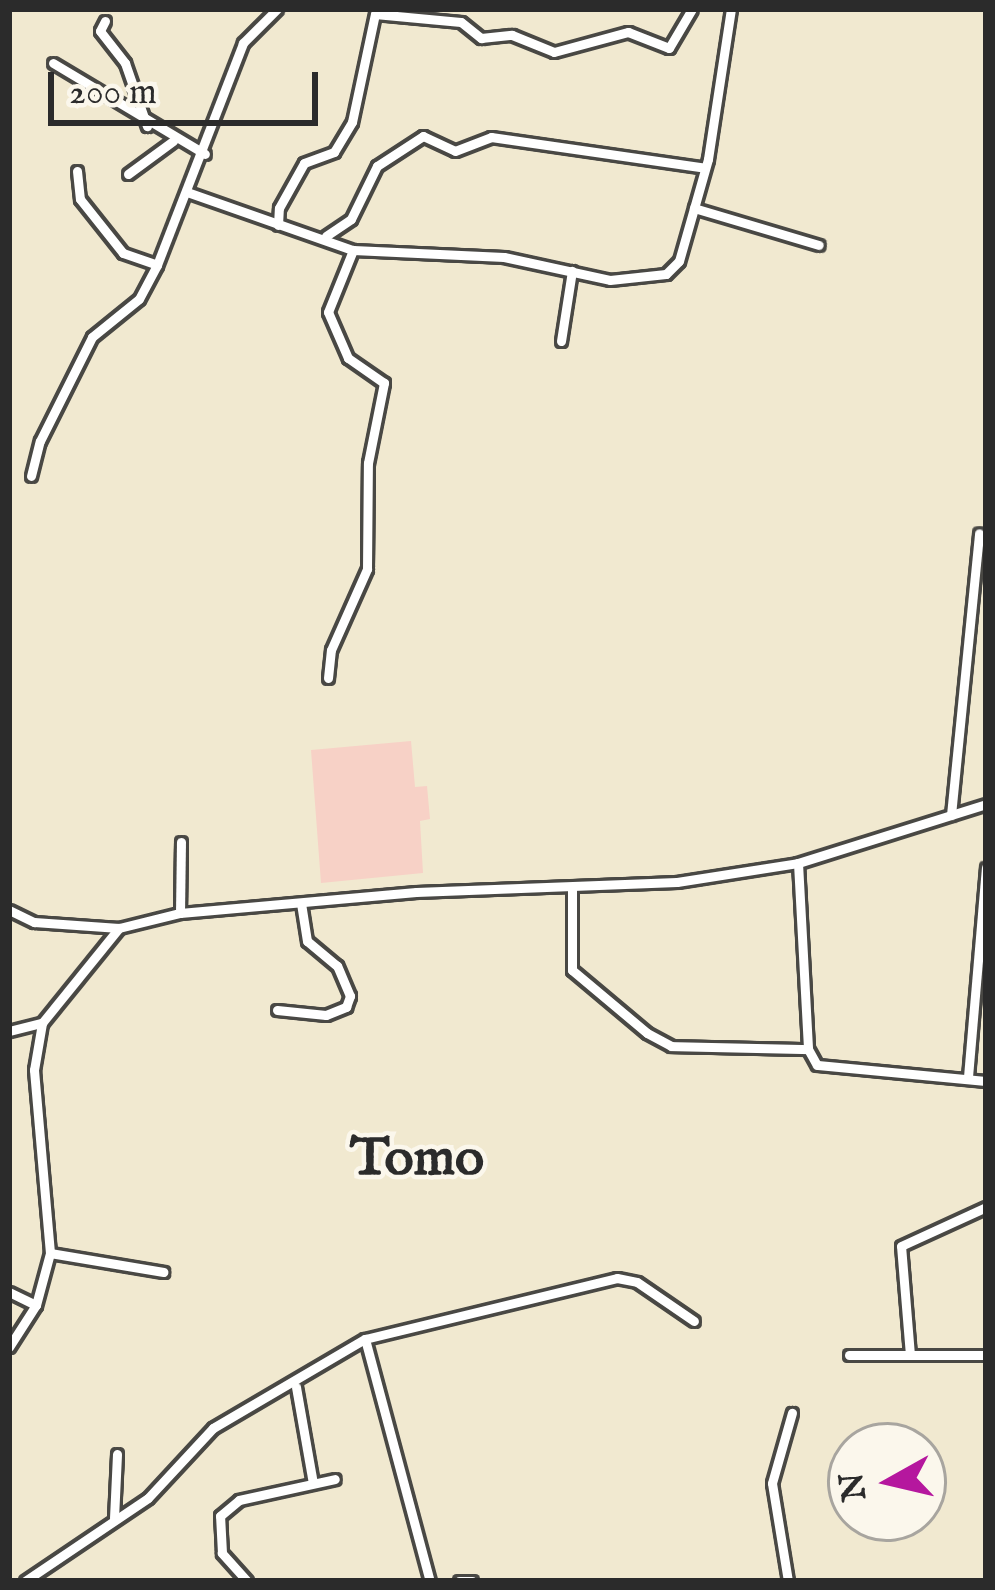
<!DOCTYPE html>
<html>
<head>
<meta charset="utf-8">
<style>
	body { margin:0 }
	#map { position:relative; width:995px; height:1590px; overflow:hidden; background:#f1e9d0; font-family:"IM FELL English",serif }
	div>[style] { position:absolute }
	[style*='--x'] { left:calc(var(--x)*1px); top:calc(var(--y)*1px); width:calc(var(--w)*1px); rotate:calc(var(--a)*1deg) }
	.built>* { inset:0; background:#f7d1c6 }
	.roads { filter:drop-shadow(3px 0 #494844) drop-shadow(-3px 0 #494844) drop-shadow(0 3px #494844) drop-shadow(0 -3px #494844) }
	.minor>* { height:9px; margin:-4.5px; padding:0 4.5px; transform-origin:4.5px; border-radius:4.5px; background:#fff }
	span { translate:-50% -50%; white-space:nowrap; text-align:center; line-height:1.15; -webkit-text-stroke:9px #fbf7ec; paint-order:stroke }
	.district-label { font-size:54px; color:#2b2b2b; font-weight:700 }
	.frame { position:absolute; inset:0; border:12px solid #2b2b2b; pointer-events:none }
	.north { position:absolute; left:827px; top:1422px; width:120px; height:120px; box-sizing:border-box; background:#fbf7ec; border:3px solid #a8a59f; border-radius:50%; rotate:262deg; font-size:33px; font-weight:700; line-height:48px; text-align:center; color:#2b2b2b }
	.north::after { content:''; display:block; margin:auto; width:42px; height:54px; background:#b5179e; clip-path:polygon(50% 0,100% 100%,50% 72%,0 100%) }
	.scale { position:absolute; left:48px; top:72px; width:270px; height:54px; box-sizing:border-box; border:6px solid #2b2b2b; border-top:0; padding-left:15px; font-size:36px; line-height:42px; white-space:nowrap; color:#2b2b2b; -webkit-text-stroke:9px #fbf7ec; paint-order:stroke }
</style>
</head>
<body>
<div id="map">
	<div class="built">
		<i style="clip-path:polygon(411px 741px,415px 787px,427px 786px,430px 819px,420px 821px,423px 873px,321px 883px,311px 750px)"></i>
	</div>
	<div class="roads">
		<div class="minor">
			<i style="--x:105;--y:21;--w:11;--a:117"></i>
			<i style="--x:100;--y:31;--w:41;--a:52"></i>
			<i style="--x:125;--y:63;--w:67;--a:70.8"></i>
			<i style="--x:53;--y:63;--w:177;--a:30.9"></i>
			<i style="--x:77;--y:171;--w:28;--a:84"></i>
			<i style="--x:80;--y:199;--w:69;--a:51.5"></i>
			<i style="--x:123;--y:253;--w:36;--a:19"></i>
			<i style="--x:128;--y:174;--w:56;--a:-36.3"></i>
			<i style="--x:187;--y:192;--w:176;--a:19.3"></i>
			<i style="--x:353;--y:250;--w:151;--a:2.7"></i>
			<i style="--x:504;--y:257;--w:108;--a:12.2"></i>
			<i style="--x:610;--y:280;--w:56;--a:-6.1"></i>
			<i style="--x:666;--y:274;--w:18;--a:-45"></i>
			<i style="--x:679;--y:261;--w:106;--a:-74.1"></i>
			<i style="--x:708;--y:159;--w:152;--a:-81.3"></i>
			<i style="--x:694;--y:208;--w:130;--a:16.5"></i>
			<i style="--x:278;--y:225;--w:17;--a:-87"></i>
			<i style="--x:279;--y:208;--w:51;--a:-60.9"></i>
			<i style="--x:304;--y:163;--w:32;--a:-20"></i>
			<i style="--x:334;--y:152;--w:35;--a:-59"></i>
			<i style="--x:352;--y:122;--w:110;--a:-78"></i>
			<i style="--x:375;--y:14;--w:86;--a:5.3"></i>
			<i style="--x:461;--y:22;--w:26;--a:39"></i>
			<i style="--x:481;--y:38;--w:31;--a:-6"></i>
			<i style="--x:512;--y:35;--w:45;--a:22"></i>
			<i style="--x:554;--y:52;--w:77;--a:-15.1"></i>
			<i style="--x:628;--y:32;--w:44;--a:21.3"></i>
			<i style="--x:669;--y:48;--w:45;--a:-59.5"></i>
			<i style="--x:326;--y:236;--w:30;--a:-34"></i>
			<i style="--x:351;--y:219;--w:59;--a:-63.9"></i>
			<i style="--x:377;--y:166;--w:55;--a:-33.1"></i>
			<i style="--x:423;--y:136;--w:35;--a:25"></i>
			<i style="--x:455;--y:151;--w:39;--a:-21"></i>
			<i style="--x:491;--y:137;--w:216;--a:8.2"></i>
			<i style="--x:561;--y:341;--w:71;--a:-81.1"></i>
			<i style="--x:31;--y:476;--w:36;--a:-76"></i>
			<i style="--x:40;--y:441;--w:116;--a:-63.4"></i>
			<i style="--x:92;--y:337;--w:60;--a:-39"></i>
			<i style="--x:139;--y:299;--w:38;--a:-62"></i>
			<i style="--x:157;--y:265;--w:238;--a:-68.8"></i>
			<i style="--x:243;--y:43;--w:48;--a:-45"></i>
			<i style="--x:328;--y:678;--w:28;--a:-84"></i>
			<i style="--x:331;--y:650;--w:89;--a:-66"></i>
			<i style="--x:367;--y:569;--w:106;--a:-89.5"></i>
			<i style="--x:368;--y:463;--w:82;--a:-78.7"></i>
			<i style="--x:384;--y:383;--w:44;--a:-145.2"></i>
			<i style="--x:348;--y:358;--w:50;--a:-113.5"></i>
			<i style="--x:328;--y:312;--w:67;--a:-68"></i>
			<i style="--x:951;--y:815;--w:283;--a:-84.3"></i>
			<i style="--x:798;--y:863;--w:186;--a:86.9"></i>
			<i style="--x:808;--y:1049;--w:18;--a:61"></i>
			<i style="--x:817;--y:1065;--w:170;--a:5.4"></i>
			<i style="--x:572;--y:890;--w:80;--a:90"></i>
			<i style="--x:572;--y:970;--w:98;--a:40"></i>
			<i style="--x:647;--y:1033;--w:27;--a:28"></i>
			<i style="--x:671;--y:1046;--w:137;--a:1.3"></i>
			<i style="--x:9;--y:910;--w:28;--a:26"></i>
			<i style="--x:34;--y:922;--w:85;--a:4"></i>
			<i style="--x:119;--y:928;--w:63;--a:-13.8"></i>
			<i style="--x:180;--y:913;--w:237;--a:-5.1"></i>
			<i style="--x:416;--y:892;--w:261;--a:-2.2"></i>
			<i style="--x:677;--y:882;--w:122;--a:-8.9"></i>
			<i style="--x:798;--y:863;--w:197;--a:-17.4"></i>
			<i style="--x:180;--y:913;--w:71;--a:-89.2"></i>
			<i style="--x:277;--y:1010;--w:49;--a:5.8"></i>
			<i style="--x:326;--y:1015;--w:22;--a:-22"></i>
			<i style="--x:346;--y:1007;--w:12;--a:-70"></i>
			<i style="--x:350;--y:996;--w:33;--a:-113"></i>
			<i style="--x:337;--y:966;--w:39;--a:-140"></i>
			<i style="--x:307;--y:941;--w:38;--a:-99"></i>
			<i style="--x:9;--y:1031;--w:34;--a:-14"></i>
			<i style="--x:968;--y:1077;--w:210;--a:-85.1"></i>
			<i style="--x:50;--y:1253;--w:115;--a:9.5"></i>
			<i style="--x:9;--y:1292;--w:30;--a:26"></i>
			<i style="--x:365;--y:1339;--w:251;--a:75"></i>
			<i style="--x:9;--y:1347;--w:50;--a:-57.3"></i>
			<i style="--x:36;--y:1305;--w:54;--a:-74.9"></i>
			<i style="--x:50;--y:1253;--w:184;--a:-95"></i>
			<i style="--x:34;--y:1070;--w:48;--a:-80.3"></i>
			<i style="--x:42;--y:1023;--w:122;--a:-51"></i>
			<i style="--x:849;--y:1355;--w:137;--a:0"></i>
			<i style="--x:910;--y:1355;--w:109;--a:-94.7"></i>
			<i style="--x:901;--y:1246;--w:94;--a:-24.6"></i>
			<i style="--x:296;--y:1387;--w:97;--a:80"></i>
			<i style="--x:114;--y:1518;--w:64;--a:-87.3"></i>
			<i style="--x:25;--y:1581;--w:148;--a:-34"></i>
			<i style="--x:148;--y:1498;--w:96;--a:-47.1"></i>
			<i style="--x:213;--y:1428;--w:176;--a:-30.4"></i>
			<i style="--x:365;--y:1339;--w:259;--a:-13.6"></i>
			<i style="--x:617;--y:1278;--w:20;--a:11"></i>
			<i style="--x:637;--y:1282;--w:69;--a:34.4"></i>
			<i style="--x:247;--y:1581;--w:38;--a:-132"></i>
			<i style="--x:222;--y:1553;--w:37;--a:-93"></i>
			<i style="--x:220;--y:1516;--w:25;--a:-40"></i>
			<i style="--x:239;--y:1500;--w:98;--a:-12.3"></i>
			<i style="--x:459;--y:1581;--w:13;--a:0"></i>
			<i style="--x:788;--y:1581;--w:99;--a:-99.3"></i>
			<i style="--x:772;--y:1483;--w:73;--a:-74.1"></i>
		</div>
	</div>
	<div class="district-label">
		<span style="left:417px;top:1160px">Tomo</span>
	</div>
	<div class="frame"></div>
	<div class="north">N</div>
	<div class="scale">200 m</div>
</div>
</body>
</html>
